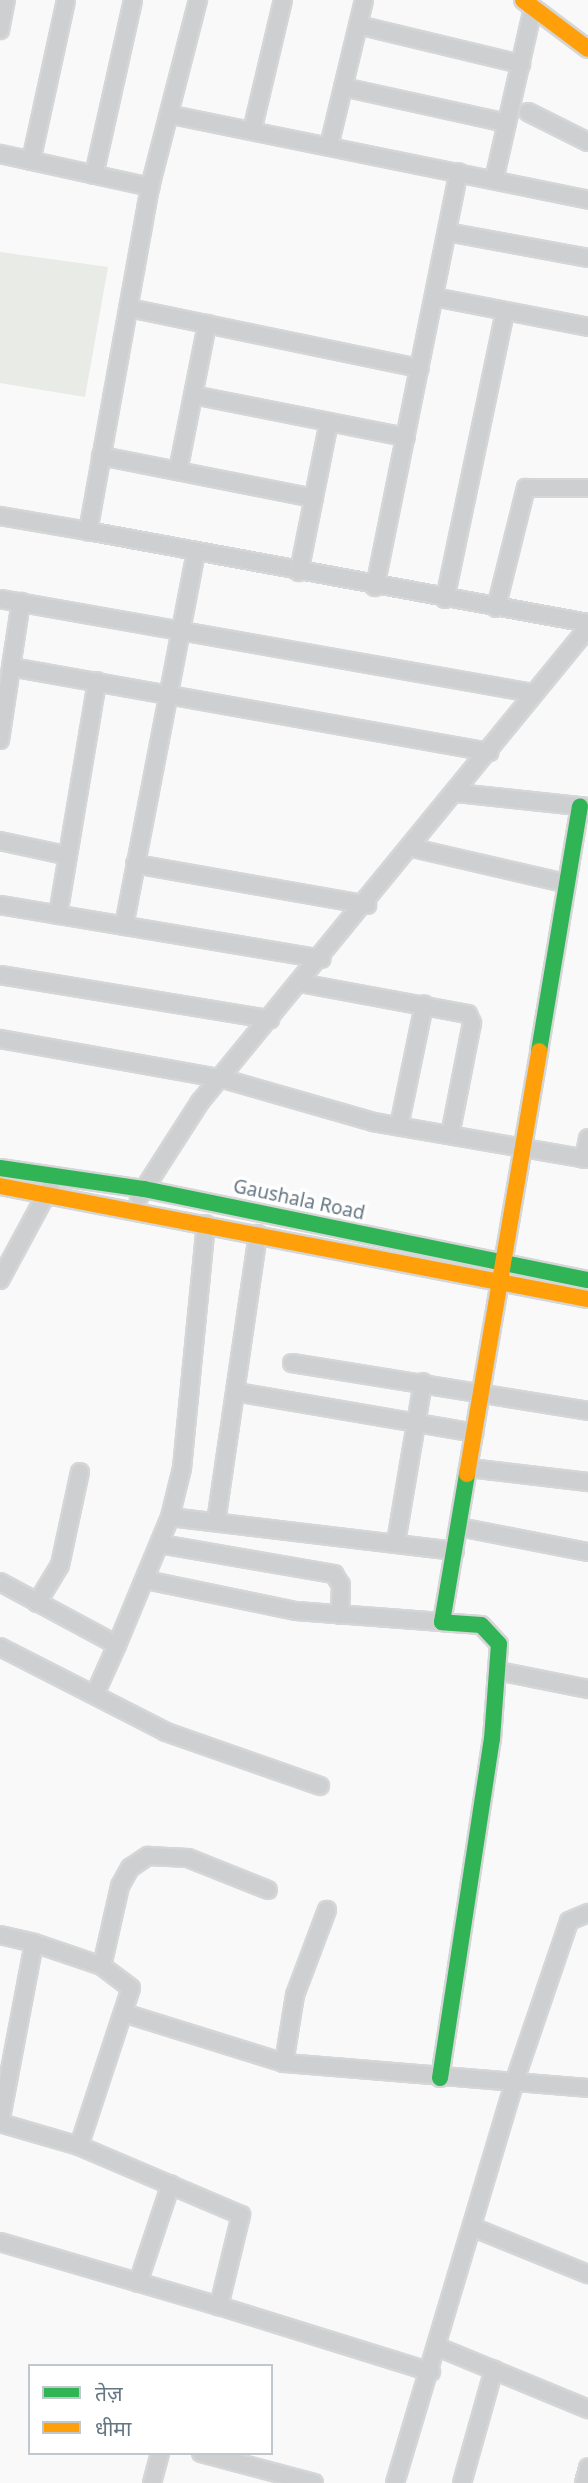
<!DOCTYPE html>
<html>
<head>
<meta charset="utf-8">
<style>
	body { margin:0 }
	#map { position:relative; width:588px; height:2483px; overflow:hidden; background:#f9f9f9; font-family:"Noto Sans","Noto Sans Devanagari",sans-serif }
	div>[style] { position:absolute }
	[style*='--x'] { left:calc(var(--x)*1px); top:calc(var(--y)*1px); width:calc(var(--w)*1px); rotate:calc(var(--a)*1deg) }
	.green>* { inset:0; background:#e8ebe6 }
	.roads { filter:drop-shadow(2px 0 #d5d6d7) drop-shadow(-2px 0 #d5d6d7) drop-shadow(0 2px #d5d6d7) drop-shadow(0 -2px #d5d6d7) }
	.street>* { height:16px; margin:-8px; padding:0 8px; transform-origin:8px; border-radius:8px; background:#cecfd0 }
	.fast>* { height:16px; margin:-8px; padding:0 8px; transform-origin:8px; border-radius:8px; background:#30b455 }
	.slow>* { height:16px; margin:-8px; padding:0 8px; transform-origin:8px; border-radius:8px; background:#ff9f0a }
	span { translate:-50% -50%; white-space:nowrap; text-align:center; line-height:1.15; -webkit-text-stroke:7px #fff; paint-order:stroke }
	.street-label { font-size:19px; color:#657683 }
	.legend { position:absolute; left:28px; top:2364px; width:245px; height:91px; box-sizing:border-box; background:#fff; border:2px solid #c1c8cd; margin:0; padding:9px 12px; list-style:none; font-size:21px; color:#657683 }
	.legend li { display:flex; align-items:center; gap:14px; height:35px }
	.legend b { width:35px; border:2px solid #c1c8cd }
</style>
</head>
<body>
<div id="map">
	<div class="green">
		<i style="clip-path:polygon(0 252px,108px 267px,85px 397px,0 383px)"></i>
	</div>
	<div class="roads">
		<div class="street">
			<i style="--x:198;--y:0;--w:193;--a:104.4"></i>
			<i style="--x:150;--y:187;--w:350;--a:100.2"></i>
			<i style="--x:88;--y:531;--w:508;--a:10.43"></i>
			<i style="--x:358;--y:25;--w:168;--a:13.5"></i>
			<i style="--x:0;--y:30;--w:31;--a:-79"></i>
			<i style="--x:343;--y:87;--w:168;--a:12.4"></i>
			<i style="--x:528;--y:112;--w:67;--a:26.6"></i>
			<i style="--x:172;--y:115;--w:425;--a:11.5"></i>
			<i style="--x:252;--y:131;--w:135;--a:-76.7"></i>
			<i style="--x:329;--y:146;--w:150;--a:-76.5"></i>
			<i style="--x:0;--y:154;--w:154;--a:12.4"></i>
			<i style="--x:31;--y:161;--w:165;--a:-77.7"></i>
			<i style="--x:94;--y:175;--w:179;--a:-77.4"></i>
			<i style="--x:494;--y:180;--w:176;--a:-77.2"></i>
			<i style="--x:447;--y:232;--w:143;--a:10.4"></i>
			<i style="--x:434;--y:297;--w:157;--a:11"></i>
			<i style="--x:129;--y:308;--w:297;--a:11.7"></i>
			<i style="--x:193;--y:395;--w:217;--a:11.2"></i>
			<i style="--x:101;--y:456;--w:217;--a:11.2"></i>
			<i style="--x:178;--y:471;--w:150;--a:-78.8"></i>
			<i style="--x:0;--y:516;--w:89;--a:9.7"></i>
			<i style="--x:299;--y:572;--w:153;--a:-78.7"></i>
			<i style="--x:375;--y:587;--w:423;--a:-78.6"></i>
			<i style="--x:0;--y:599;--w:540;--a:10.02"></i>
			<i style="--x:445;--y:599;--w:294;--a:-78.2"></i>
			<i style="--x:496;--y:608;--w:124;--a:-76"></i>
			<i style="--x:526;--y:488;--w:62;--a:0"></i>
			<i style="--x:11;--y:667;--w:66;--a:-81.3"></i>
			<i style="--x:0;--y:740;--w:74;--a:-81.4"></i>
			<i style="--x:11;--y:667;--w:486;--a:10.1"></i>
			<i style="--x:457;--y:793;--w:132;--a:6.1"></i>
			<i style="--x:0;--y:841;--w:66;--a:12.2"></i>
			<i style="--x:413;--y:848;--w:156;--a:13"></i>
			<i style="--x:135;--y:864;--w:236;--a:10"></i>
			<i style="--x:0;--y:905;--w:326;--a:9.5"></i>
			<i style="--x:58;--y:915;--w:237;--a:-80.5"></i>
			<i style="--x:124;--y:926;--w:381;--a:-79.1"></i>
			<i style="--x:0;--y:975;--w:274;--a:9.3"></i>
			<i style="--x:300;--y:983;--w:171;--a:10.5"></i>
			<i style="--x:468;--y:1014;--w:10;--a:66"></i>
			<i style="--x:472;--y:1023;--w:114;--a:101.1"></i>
			<i style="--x:0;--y:1039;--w:223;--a:10.1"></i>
			<i style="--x:220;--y:1078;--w:159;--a:16"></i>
			<i style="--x:373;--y:1122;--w:218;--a:9.8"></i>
			<i style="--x:399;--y:1126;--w:124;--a:-78.3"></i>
			<i style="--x:584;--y:1159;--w:21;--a:-79"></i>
			<i style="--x:139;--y:1197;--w:113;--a:-57.3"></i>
			<i style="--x:200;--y:1102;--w:613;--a:-50.7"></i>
			<i style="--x:0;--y:1280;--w:106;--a:-61.7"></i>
			<i style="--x:292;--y:1363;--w:300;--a:9.2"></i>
			<i style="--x:236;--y:1392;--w:242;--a:9.7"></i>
			<i style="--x:469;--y:1468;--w:120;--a:6.7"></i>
			<i style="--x:170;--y:1517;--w:287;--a:6.8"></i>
			<i style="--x:216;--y:1522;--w:291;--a:-81.7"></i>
			<i style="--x:459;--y:1527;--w:131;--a:11"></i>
			<i style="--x:396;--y:1542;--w:162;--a:-80.4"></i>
			<i style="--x:160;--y:1544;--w:177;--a:9.8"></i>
			<i style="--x:334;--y:1574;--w:13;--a:58"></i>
			<i style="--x:341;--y:1585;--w:30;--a:92"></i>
			<i style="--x:146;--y:1580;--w:153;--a:11.7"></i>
			<i style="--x:296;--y:1611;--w:146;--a:4.3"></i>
			<i style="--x:0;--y:1582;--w:133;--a:28.3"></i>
			<i style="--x:117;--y:1645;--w:139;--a:-67.5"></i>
			<i style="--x:170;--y:1517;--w:50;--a:-76.2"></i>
			<i style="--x:182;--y:1468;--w:245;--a:-84.4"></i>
			<i style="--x:37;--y:1603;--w:44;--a:-58.8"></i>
			<i style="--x:60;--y:1565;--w:95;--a:-77.9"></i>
			<i style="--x:0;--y:1647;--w:186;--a:27.1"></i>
			<i style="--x:166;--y:1732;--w:163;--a:19.3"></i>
			<i style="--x:498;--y:1671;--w:92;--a:11.3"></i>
			<i style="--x:95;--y:1694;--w:54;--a:-65.8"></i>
			<i style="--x:0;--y:1935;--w:35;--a:13"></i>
			<i style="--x:102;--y:1966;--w:82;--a:-77.3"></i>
			<i style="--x:120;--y:1886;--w:21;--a:-61"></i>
			<i style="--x:130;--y:1868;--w:22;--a:-34"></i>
			<i style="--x:148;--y:1856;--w:40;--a:2.9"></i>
			<i style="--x:188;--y:1858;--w:86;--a:21.8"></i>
			<i style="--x:127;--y:2014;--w:164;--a:17.3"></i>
			<i style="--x:284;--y:2063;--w:305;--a:4.7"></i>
			<i style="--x:284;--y:2063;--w:69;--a:-80.8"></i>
			<i style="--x:295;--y:1995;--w:91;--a:-69.4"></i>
			<i style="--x:79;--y:2146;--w:166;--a:-71.8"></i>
			<i style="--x:131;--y:1988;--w:36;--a:-143"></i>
			<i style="--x:102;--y:1966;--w:72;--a:-161.3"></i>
			<i style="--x:34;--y:1943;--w:183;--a:100.7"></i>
			<i style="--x:0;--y:2123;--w:82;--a:16.2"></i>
			<i style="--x:79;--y:2146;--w:176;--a:23.1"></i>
			<i style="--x:241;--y:2215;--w:94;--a:103.6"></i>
			<i style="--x:219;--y:2306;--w:222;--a:17.3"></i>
			<i style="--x:472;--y:2227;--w:125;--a:22.1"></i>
			<i style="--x:0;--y:2242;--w:228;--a:16.3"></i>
			<i style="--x:138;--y:2283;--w:104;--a:-71.6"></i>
			<i style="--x:440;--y:2348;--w:160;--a:22.4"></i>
			<i style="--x:201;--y:2453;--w:117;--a:14.9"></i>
			<i style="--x:152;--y:2483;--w:31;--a:-75"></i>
			<i style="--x:395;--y:2483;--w:417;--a:-73.4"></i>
			<i style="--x:514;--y:2083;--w:171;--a:-71.2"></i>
			<i style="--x:569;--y:1921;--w:21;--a:-23"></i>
			<i style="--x:462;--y:2483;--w:118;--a:-74.3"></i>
			<i style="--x:584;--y:2483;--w:16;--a:-75"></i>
		</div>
		<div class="fast">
			<i style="--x:539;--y:1051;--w:248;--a:-80.5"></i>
			<i style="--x:0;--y:1168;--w:146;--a:8.3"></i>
			<i style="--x:144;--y:1189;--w:453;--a:11.6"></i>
			<i style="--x:440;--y:2078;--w:343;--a:-81.3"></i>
			<i style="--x:492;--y:1739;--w:95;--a:-85.8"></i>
			<i style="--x:499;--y:1644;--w:26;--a:-133"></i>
			<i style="--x:481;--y:1625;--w:39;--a:-176"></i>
			<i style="--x:442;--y:1622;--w:150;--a:-80.4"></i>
		</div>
		<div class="slow">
			<i style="--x:523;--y:0;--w:81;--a:37"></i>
			<i style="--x:0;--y:1186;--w:599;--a:10.88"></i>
			<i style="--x:467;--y:1474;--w:429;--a:-80.3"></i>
		</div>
	</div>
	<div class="street-label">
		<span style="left:299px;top:1200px;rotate:12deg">Gaushala Road</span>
	</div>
	<ul class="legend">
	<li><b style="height:9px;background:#30b455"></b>तेज़</li>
	<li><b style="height:9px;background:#ff9f0a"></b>धीमा</li>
	</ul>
</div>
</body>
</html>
